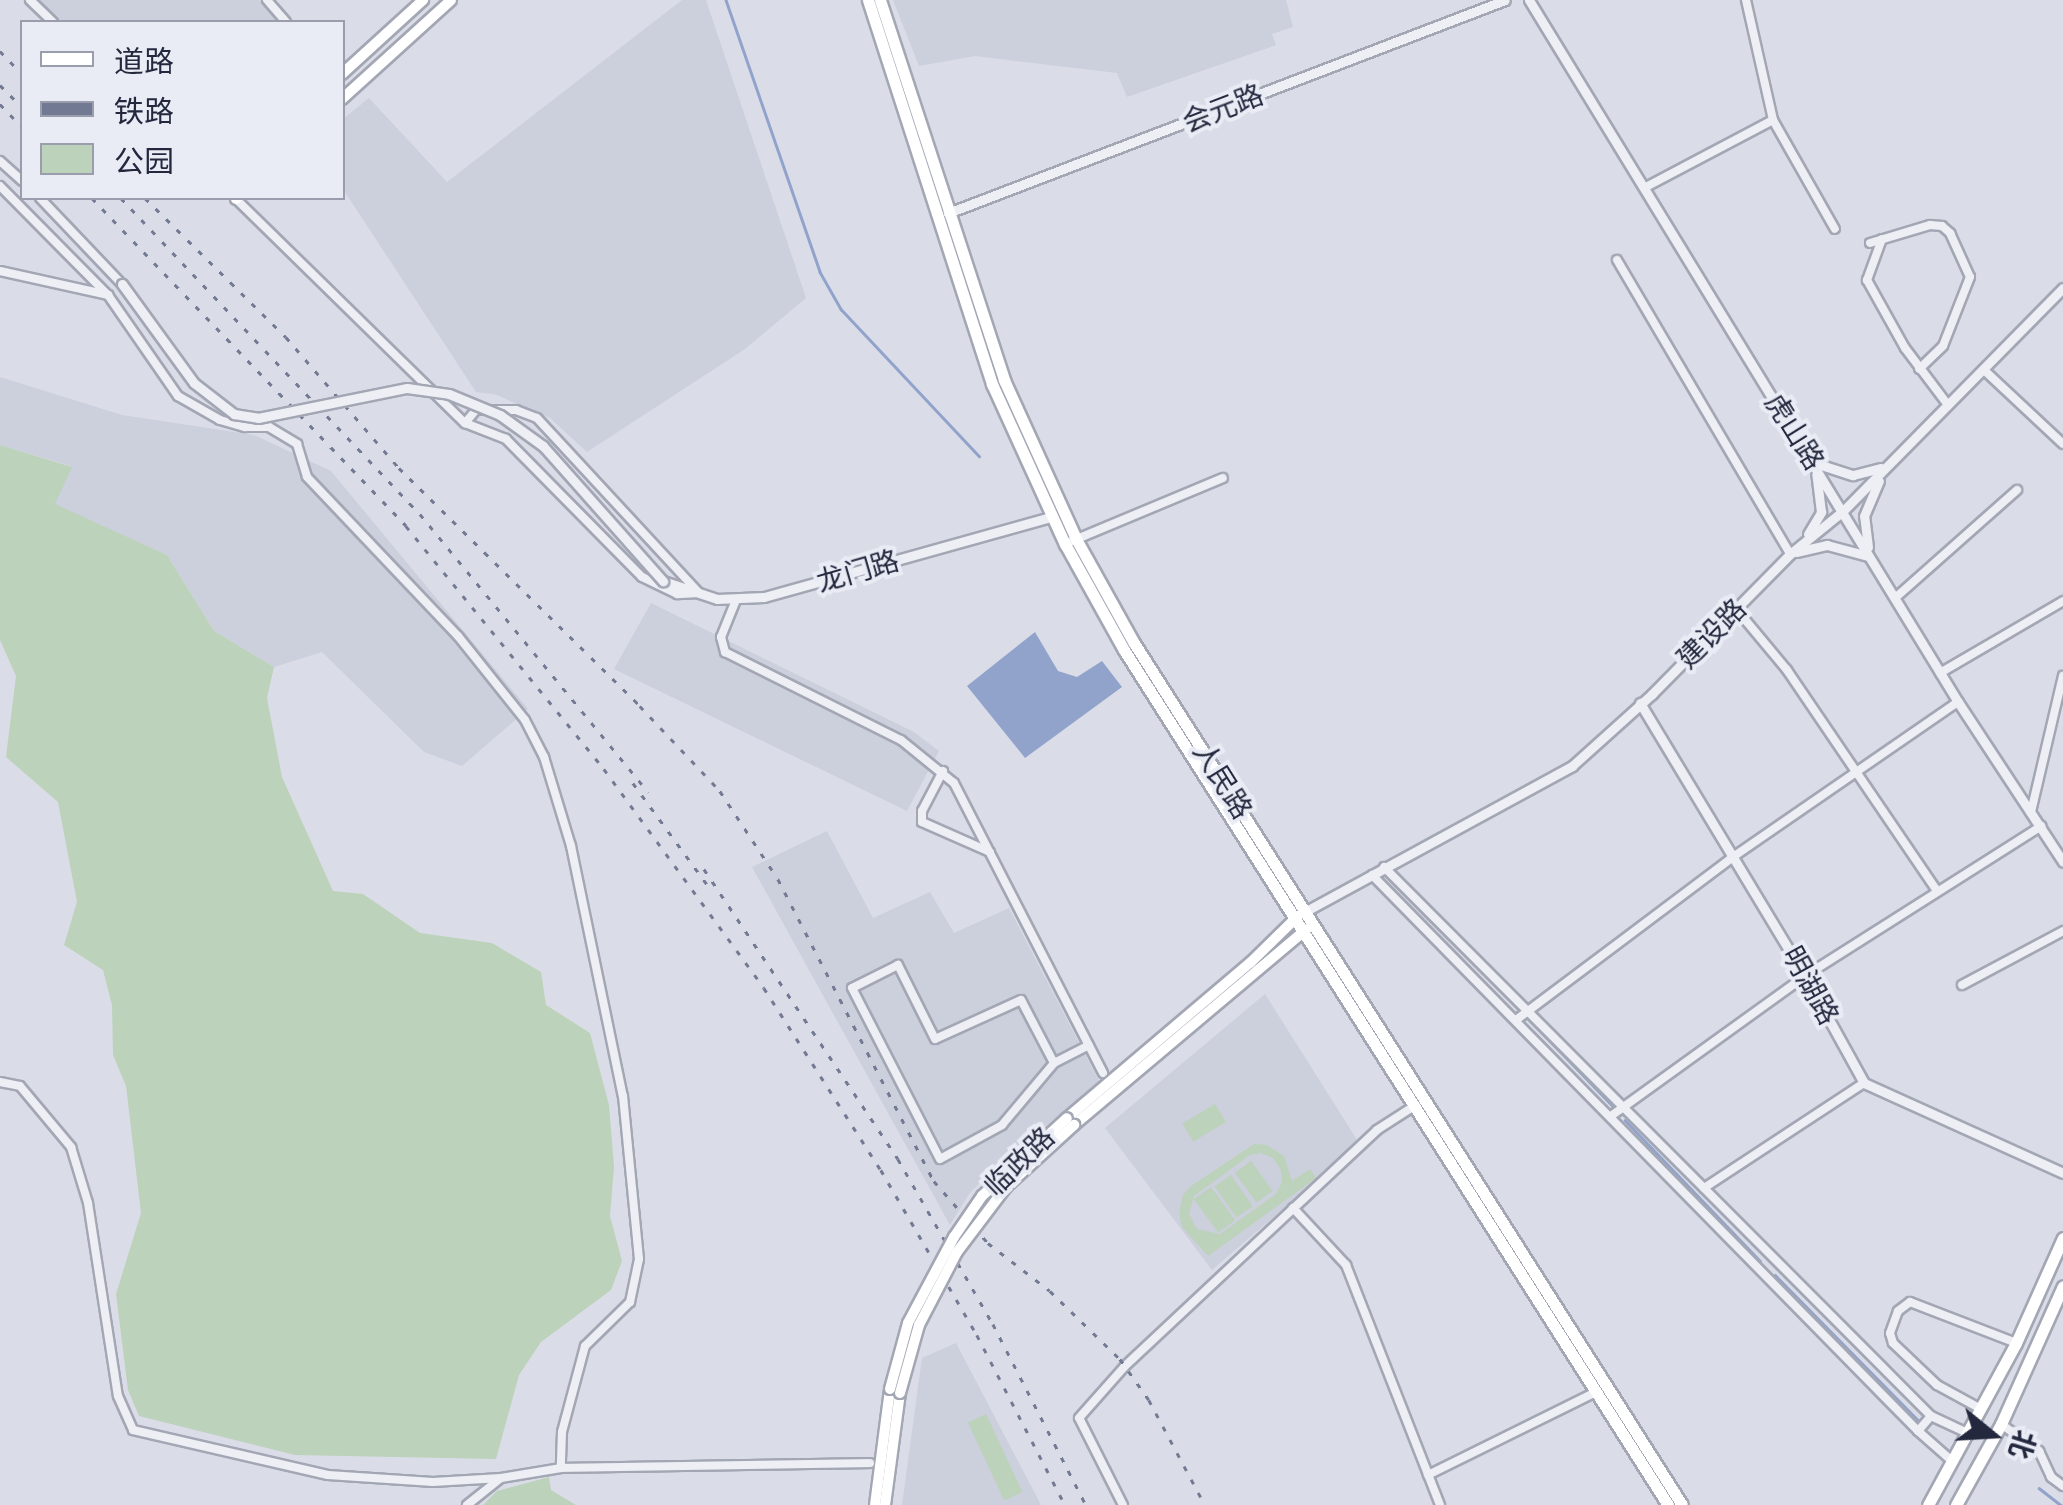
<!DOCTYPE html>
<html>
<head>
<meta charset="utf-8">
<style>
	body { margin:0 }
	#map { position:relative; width:2063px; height:1505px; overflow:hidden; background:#dadde7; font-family:"Work Sans","Noto Sans SC",sans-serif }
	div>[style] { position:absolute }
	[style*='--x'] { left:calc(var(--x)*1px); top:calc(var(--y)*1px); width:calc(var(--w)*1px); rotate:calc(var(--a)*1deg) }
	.built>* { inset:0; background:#cccfdc }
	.green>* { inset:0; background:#bcd2bb; transform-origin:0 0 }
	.water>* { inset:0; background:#91a3cb }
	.stream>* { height:2.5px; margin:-1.25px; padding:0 1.25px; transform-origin:1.25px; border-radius:1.25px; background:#91a3cb }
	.roads { filter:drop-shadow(2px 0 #a3a7b4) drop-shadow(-2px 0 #a3a7b4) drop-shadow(0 2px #a3a7b4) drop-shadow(0 -2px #a3a7b4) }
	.minor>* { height:8px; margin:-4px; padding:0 4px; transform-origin:4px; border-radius:4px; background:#edeff5 }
	.tertiary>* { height:9px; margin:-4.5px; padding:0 4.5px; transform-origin:4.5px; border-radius:4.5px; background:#edeff5 }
	.secondary>* { height:10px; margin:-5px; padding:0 5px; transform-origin:5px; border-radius:5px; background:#fff }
	.primary>* { height:11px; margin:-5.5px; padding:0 5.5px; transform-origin:5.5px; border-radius:5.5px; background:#fff }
	.rail>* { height:2.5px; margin-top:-1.25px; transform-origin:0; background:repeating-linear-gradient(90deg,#727992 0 5px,transparent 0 15px) }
	.bridges { filter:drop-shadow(2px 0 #a3a7b4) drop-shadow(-2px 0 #a3a7b4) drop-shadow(0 2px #a3a7b4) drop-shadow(0 -2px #a3a7b4) }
	.tertiary-bridge>* { height:9px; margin:-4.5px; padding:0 4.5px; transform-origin:4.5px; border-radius:4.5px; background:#edeff5 }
	.secondary-bridge>* { height:10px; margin:-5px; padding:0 5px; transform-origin:5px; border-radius:5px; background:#fff }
	span { translate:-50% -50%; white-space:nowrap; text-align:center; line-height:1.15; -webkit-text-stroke:8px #eaecf5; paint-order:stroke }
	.street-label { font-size:28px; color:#23283e }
	.legend { position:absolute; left:20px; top:20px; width:325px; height:180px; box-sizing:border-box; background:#eaecf5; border:2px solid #9a9eac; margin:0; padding:12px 18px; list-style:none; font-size:30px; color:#23283e }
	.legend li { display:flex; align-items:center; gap:20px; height:50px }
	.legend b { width:50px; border:2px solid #9a9eac }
	.north { position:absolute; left:1943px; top:1385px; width:100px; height:100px; -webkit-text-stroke:8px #eaecf5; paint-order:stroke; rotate:108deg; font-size:28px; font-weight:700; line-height:40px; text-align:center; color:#23283e }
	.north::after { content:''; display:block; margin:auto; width:35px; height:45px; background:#23283e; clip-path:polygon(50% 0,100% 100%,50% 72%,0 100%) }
</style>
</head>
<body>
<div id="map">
	<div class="built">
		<i style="clip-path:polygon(26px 0,259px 0,278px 22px,50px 22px)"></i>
		<i style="clip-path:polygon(682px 0,706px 0,806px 298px,745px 349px,587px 452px,550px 418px,494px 394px,476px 392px,343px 189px,343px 119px,369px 98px,447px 182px)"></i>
		<i style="clip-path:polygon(893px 0,1286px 0,1293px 27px,1272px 34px,1276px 45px,1127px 97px,1117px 73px,975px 56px,919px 66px)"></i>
		<i style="clip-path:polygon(0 377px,122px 415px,254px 435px,331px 471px,528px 709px,462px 766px,424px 752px,322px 652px,274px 667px,214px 631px,167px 555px,54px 504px,71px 466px,0 445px)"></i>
		<i style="clip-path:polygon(651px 603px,914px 732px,939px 751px,907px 811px,614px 669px)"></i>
		<i style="clip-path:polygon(827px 831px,873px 918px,930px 892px,954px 933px,1009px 908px,1100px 1083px,999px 1163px,969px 1194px,950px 1225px,752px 867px)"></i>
		<i style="clip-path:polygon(1265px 994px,1359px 1143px,1212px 1270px,1105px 1128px)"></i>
		<i style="clip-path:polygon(956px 1343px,1041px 1505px,902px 1505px,922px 1358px)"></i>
	</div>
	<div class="green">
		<i style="clip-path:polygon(0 445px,72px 467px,55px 504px,167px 555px,214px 631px,274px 667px,267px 698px,282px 777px,333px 891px,363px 894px,420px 933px,492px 943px,541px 972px,546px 1005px,590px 1033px,609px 1105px,614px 1167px,610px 1216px,622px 1261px,611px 1290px,541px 1342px,519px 1375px,496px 1459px,295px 1455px,139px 1416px,128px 1390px,116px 1294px,141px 1213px,126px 1086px,113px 1055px,112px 1005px,103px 970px,64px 945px,77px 902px,58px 802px,6px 757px,16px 676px,0 640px)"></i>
		<i style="left:1215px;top:1104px;width:21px;height:38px;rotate:59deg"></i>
		<i style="clip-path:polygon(evenodd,1254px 1144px,1267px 1145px,1284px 1156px,1292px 1181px,1310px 1169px,1316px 1178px,1208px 1256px,1182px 1227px,1179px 1213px,1183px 1195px,1191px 1186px,1254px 1144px,1261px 1153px,1273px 1158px,1281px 1170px,1282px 1182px,1276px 1194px,1220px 1234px,1197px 1229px,1189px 1214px,1194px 1196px,1250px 1155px,1261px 1153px)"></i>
		<i style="left:1251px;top:1161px;width:37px;height:20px;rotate:54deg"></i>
		<i style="left:1231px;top:1175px;width:38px;height:20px;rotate:55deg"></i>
		<i style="left:1211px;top:1187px;width:41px;height:21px;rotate:54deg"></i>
		<i style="left:986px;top:1414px;width:86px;height:20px;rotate:65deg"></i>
		<i style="clip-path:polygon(549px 1477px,551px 1490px,576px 1505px,483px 1505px,497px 1491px)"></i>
	</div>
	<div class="water">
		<i style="clip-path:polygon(1035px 632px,1058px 671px,1077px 677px,1102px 661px,1122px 687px,1025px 758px,967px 686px)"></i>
	</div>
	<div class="stream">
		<i style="--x:726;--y:0;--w:288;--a:70.9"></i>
		<i style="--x:820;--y:272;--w:43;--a:60.4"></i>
		<i style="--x:841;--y:309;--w:202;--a:46.8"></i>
		<i style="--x:1418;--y:908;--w:146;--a:45"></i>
		<i style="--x:1528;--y:1018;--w:125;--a:46"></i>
		<i style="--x:1625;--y:1120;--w:195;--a:46.2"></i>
		<i style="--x:1775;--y:1275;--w:206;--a:45.4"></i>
		<i style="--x:2039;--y:1488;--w:28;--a:38"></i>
	</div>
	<div class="roads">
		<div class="minor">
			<i style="--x:30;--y:0;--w:32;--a:44"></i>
			<i style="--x:267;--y:0;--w:29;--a:49"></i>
			<i style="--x:1746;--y:0;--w:123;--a:77.3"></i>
			<i style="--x:1773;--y:120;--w:125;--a:60.4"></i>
			<i style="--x:0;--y:161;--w:30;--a:42"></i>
			<i style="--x:0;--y:186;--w:153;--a:45.3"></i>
			<i style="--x:108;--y:295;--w:123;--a:55.3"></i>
			<i style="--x:178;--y:396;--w:48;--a:29.7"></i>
			<i style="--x:220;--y:420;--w:26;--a:16"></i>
			<i style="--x:245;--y:427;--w:24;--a:0"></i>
			<i style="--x:269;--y:427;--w:33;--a:31"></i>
			<i style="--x:297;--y:444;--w:34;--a:73"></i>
			<i style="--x:307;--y:477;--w:219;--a:46.5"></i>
			<i style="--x:458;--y:636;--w:107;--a:51.4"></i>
			<i style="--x:525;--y:720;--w:42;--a:62.8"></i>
			<i style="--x:544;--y:757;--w:93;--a:73.1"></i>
			<i style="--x:571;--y:846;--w:255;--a:78.3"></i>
			<i style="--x:623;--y:1096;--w:164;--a:84.4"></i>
			<i style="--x:639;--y:1259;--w:44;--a:101.8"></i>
			<i style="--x:630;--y:1302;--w:63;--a:135.6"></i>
			<i style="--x:585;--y:1346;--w:89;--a:105"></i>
			<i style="--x:562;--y:1432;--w:36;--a:92"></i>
			<i style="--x:1644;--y:188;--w:146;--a:-27.8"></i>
			<i style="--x:40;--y:198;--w:119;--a:46.4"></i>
			<i style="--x:235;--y:198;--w:322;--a:44.4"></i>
			<i style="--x:1882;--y:239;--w:44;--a:110.1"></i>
			<i style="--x:1867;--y:280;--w:78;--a:60.8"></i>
			<i style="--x:1905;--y:348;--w:71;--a:53"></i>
			<i style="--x:1870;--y:243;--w:63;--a:-16.7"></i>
			<i style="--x:1930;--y:225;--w:12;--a:5"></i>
			<i style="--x:1942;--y:226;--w:11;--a:41"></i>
			<i style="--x:1950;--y:233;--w:48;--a:65.6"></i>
			<i style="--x:1970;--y:277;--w:74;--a:111.4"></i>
			<i style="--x:1943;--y:346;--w:33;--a:136"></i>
			<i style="--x:1617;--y:260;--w:341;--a:59.5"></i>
			<i style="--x:0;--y:271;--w:111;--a:12.5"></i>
			<i style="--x:1984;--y:370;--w:108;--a:43.1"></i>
			<i style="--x:476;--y:410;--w:40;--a:0"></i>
			<i style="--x:516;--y:410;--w:22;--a:21"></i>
			<i style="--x:537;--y:418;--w:238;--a:47.2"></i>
			<i style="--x:699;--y:593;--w:22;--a:177"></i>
			<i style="--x:677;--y:594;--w:39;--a:-154"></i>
			<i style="--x:642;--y:577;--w:194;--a:-134.6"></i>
			<i style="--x:506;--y:439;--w:44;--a:-158.7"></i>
			<i style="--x:465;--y:423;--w:17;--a:-50"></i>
			<i style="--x:1065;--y:544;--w:171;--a:-22.7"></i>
			<i style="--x:1895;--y:598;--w:163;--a:-41.5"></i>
			<i style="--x:736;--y:600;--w:40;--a:112"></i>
			<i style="--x:721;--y:637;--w:16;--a:75"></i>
			<i style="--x:725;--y:652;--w:197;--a:26.6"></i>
			<i style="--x:901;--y:740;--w:68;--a:39.1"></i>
			<i style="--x:954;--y:783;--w:326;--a:62.8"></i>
			<i style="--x:1737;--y:610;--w:78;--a:50.2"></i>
			<i style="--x:1787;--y:670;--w:267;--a:55.8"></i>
			<i style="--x:1940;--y:673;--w:143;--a:-30.3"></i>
			<i style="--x:943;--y:771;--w:45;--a:117.7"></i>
			<i style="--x:922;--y:811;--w:11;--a:90"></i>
			<i style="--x:922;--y:822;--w:74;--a:23.8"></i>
			<i style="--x:2031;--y:812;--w:140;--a:-76.8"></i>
			<i style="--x:1384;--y:867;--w:775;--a:45.1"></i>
			<i style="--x:1931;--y:1416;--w:20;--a:131"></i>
			<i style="--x:1918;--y:1431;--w:45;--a:41.4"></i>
			<i style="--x:1372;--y:875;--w:779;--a:45.52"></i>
			<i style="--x:1962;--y:985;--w:115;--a:-28.1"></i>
			<i style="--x:1516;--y:1020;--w:271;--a:-36.9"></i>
			<i style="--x:1733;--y:857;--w:273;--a:-34.6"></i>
			<i style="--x:1054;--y:1063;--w:71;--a:-117.6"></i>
			<i style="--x:1021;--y:1000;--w:94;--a:155.6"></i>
			<i style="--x:935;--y:1039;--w:83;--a:-116.6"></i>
			<i style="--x:898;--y:965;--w:51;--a:153.4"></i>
			<i style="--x:852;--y:988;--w:192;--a:62.8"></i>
			<i style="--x:940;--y:1159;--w:71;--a:-28.7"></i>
			<i style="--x:1002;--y:1125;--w:81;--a:-50"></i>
			<i style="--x:1054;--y:1063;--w:39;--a:-27"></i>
			<i style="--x:0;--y:1082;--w:20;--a:11"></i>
			<i style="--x:20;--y:1086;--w:80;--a:50.1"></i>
			<i style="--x:71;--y:1147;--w:59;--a:73.1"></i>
			<i style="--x:88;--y:1203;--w:195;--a:81.2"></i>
			<i style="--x:118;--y:1396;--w:37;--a:66"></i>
			<i style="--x:133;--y:1430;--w:200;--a:13"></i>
			<i style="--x:328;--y:1475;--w:105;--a:3.8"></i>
			<i style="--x:433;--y:1482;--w:68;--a:-3.4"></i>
			<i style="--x:1611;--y:1116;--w:239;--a:-35.8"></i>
			<i style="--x:1805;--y:976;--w:280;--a:-32.4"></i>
			<i style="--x:1704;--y:1188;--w:191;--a:-33.3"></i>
			<i style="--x:1293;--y:1208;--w:78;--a:47.1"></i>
			<i style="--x:1346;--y:1265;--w:258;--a:68.6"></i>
			<i style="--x:1981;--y:1409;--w:50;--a:-151.4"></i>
			<i style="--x:1937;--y:1385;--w:61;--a:-136.3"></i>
			<i style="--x:1893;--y:1343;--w:10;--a:-107"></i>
			<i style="--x:1890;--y:1333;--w:23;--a:-70"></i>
			<i style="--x:1898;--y:1311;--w:15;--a:-37"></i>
			<i style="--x:1910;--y:1302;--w:114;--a:21.1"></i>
			<i style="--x:1931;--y:1416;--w:40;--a:25"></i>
			<i style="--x:2001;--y:1424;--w:47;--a:35.4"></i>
			<i style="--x:2039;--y:1451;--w:29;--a:65"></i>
			<i style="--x:2051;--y:1477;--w:15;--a:37"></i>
			<i style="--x:1428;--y:1475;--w:187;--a:-26.3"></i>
			<i style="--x:467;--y:1505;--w:43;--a:-38.5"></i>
			<i style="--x:501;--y:1478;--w:61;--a:-9.5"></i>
			<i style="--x:561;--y:1468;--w:309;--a:-0.9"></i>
			<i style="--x:1123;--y:1505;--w:97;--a:-116.8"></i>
			<i style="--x:1079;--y:1418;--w:69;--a:-48.5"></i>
			<i style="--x:1125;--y:1366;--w:345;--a:-43.1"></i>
			<i style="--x:1377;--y:1130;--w:46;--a:-32.7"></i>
		</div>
		<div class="tertiary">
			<i style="--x:1529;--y:0;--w:823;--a:58.57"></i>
			<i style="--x:1958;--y:702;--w:191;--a:56.7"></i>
			<i style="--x:948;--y:213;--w:596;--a:-20.93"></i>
			<i style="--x:1815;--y:463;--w:40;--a:18"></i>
			<i style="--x:1853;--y:475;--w:29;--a:-14"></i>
			<i style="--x:1808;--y:534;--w:26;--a:-59"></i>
			<i style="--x:1821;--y:512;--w:38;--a:-97"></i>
			<i style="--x:1868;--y:547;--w:31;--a:-97"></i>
			<i style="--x:1864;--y:516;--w:38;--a:-67"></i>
			<i style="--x:1796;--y:552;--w:32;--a:-13"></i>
			<i style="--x:1827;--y:545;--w:42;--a:15"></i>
			<i style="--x:663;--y:581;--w:57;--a:18.4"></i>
			<i style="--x:717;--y:599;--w:47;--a:-2.4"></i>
			<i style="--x:764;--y:597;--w:298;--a:-15.6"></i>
			<i style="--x:1640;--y:703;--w:319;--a:58.9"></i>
			<i style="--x:1805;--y:976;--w:122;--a:61.1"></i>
			<i style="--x:1864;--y:1083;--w:218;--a:24.3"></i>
			<i style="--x:1308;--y:910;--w:301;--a:-28.6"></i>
			<i style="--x:1572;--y:766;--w:108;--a:-42"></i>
			<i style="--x:1652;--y:694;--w:197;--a:-45.4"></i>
			<i style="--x:1790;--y:554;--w:68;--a:-39.1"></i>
			<i style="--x:1843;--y:511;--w:313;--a:-45.4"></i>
		</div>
		<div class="secondary">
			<i style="--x:342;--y:74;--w:110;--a:-42.4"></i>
			<i style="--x:342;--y:99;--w:147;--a:-42.2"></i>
			<i style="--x:236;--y:199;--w:1;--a:-45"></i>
			<i style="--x:1067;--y:1118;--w:240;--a:-40.3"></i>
			<i style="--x:1250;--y:963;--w:67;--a:-44.4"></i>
			<i style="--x:1074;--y:1125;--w:304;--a:-40.1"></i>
			<i style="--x:875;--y:1505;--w:117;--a:-82.6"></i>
			<i style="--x:885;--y:1505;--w:113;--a:-82.4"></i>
		</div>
		<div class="primary">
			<i style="--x:868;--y:0;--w:404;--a:72.1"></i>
			<i style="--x:992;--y:384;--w:176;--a:65.5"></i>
			<i style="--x:1065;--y:544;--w:121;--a:60.9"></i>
			<i style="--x:1124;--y:650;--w:1013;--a:57.53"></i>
			<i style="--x:880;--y:0;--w:400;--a:71.9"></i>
			<i style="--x:1004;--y:380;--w:175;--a:65.6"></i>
			<i style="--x:1076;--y:539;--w:119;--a:60.9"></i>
			<i style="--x:1134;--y:643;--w:1021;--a:57.55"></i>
			<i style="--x:1928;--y:1505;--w:184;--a:-61.5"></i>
			<i style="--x:2016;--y:1343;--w:115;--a:-65.9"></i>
			<i style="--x:1956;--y:1505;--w:93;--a:-60.9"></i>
			<i style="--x:2001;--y:1424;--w:151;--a:-65.8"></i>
		</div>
	</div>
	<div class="rail">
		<i style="--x:0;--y:51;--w:32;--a:46"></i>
		<i style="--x:0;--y:85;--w:31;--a:45"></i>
		<i style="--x:0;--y:104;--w:32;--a:46"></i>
		<i style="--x:92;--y:198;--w:454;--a:46.2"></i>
		<i style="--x:406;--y:526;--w:313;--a:50.8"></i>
		<i style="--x:604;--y:769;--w:271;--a:53.8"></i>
		<i style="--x:764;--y:988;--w:216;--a:57.3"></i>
		<i style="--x:881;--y:1170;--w:191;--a:59.8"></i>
		<i style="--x:977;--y:1335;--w:191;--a:62.6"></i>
		<i style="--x:121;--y:198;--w:435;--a:46.6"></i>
		<i style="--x:420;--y:514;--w:360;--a:50.6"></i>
		<i style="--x:145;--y:198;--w:198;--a:44.6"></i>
		<i style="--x:286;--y:337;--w:173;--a:49.2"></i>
		<i style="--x:399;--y:468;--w:339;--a:44.6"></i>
		<i style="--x:640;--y:706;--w:117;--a:46.7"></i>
		<i style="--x:720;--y:791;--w:105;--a:56.6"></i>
		<i style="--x:778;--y:879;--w:340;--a:62.7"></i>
		<i style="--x:934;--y:1181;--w:82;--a:48.9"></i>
		<i style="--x:988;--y:1243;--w:78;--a:37.7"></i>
		<i style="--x:1050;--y:1291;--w:98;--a:44.2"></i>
		<i style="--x:1120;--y:1359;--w:50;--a:54.7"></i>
		<i style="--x:1149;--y:1400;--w:119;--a:61.9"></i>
		<i style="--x:633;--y:783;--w:125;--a:53.8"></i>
		<i style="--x:704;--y:869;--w:349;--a:56.2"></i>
		<i style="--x:898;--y:1159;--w:190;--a:60.1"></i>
		<i style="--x:993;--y:1324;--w:203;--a:62.8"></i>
	</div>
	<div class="bridges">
		<div class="tertiary-bridge">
			<i style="--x:122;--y:284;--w:122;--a:54"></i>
			<i style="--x:194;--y:383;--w:51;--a:37.8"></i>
			<i style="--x:234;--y:414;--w:24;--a:9"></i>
			<i style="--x:258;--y:418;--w:152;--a:-11.4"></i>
			<i style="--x:407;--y:388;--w:42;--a:8.1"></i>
			<i style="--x:449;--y:394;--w:55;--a:22.4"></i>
			<i style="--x:500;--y:415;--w:53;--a:35.8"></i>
			<i style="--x:543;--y:446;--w:181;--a:48.4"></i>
		</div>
		<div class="secondary-bridge">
			<i style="--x:890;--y:1389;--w:68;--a:-74.7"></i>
			<i style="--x:908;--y:1323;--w:98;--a:-61.9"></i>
			<i style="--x:954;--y:1237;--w:50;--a:-55.7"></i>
			<i style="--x:982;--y:1196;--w:115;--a:-42.5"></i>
			<i style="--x:900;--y:1393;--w:71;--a:-74.4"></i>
			<i style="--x:919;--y:1325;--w:82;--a:-62.5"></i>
			<i style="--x:957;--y:1252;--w:83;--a:-52.9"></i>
			<i style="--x:1007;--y:1186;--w:91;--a:-42.3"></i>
		</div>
	</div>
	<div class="street-label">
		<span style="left:1223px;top:109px;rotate:-21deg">会元路</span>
		<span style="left:1794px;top:432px;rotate:58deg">虎山路</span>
		<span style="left:858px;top:572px;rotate:-16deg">龙门路</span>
		<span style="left:1712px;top:634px;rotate:-45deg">建设路</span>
		<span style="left:1222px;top:781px;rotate:58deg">人民路</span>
		<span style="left:1810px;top:986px;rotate:61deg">明湖路</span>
		<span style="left:1020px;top:1162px;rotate:-44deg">临政路</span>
	</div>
	<ul class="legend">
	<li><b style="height:12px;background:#fff"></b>道路</li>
	<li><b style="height:12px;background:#727992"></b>铁路</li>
	<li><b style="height:28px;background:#bcd2bb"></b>公园</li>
	</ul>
	<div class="north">北</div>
</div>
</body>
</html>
